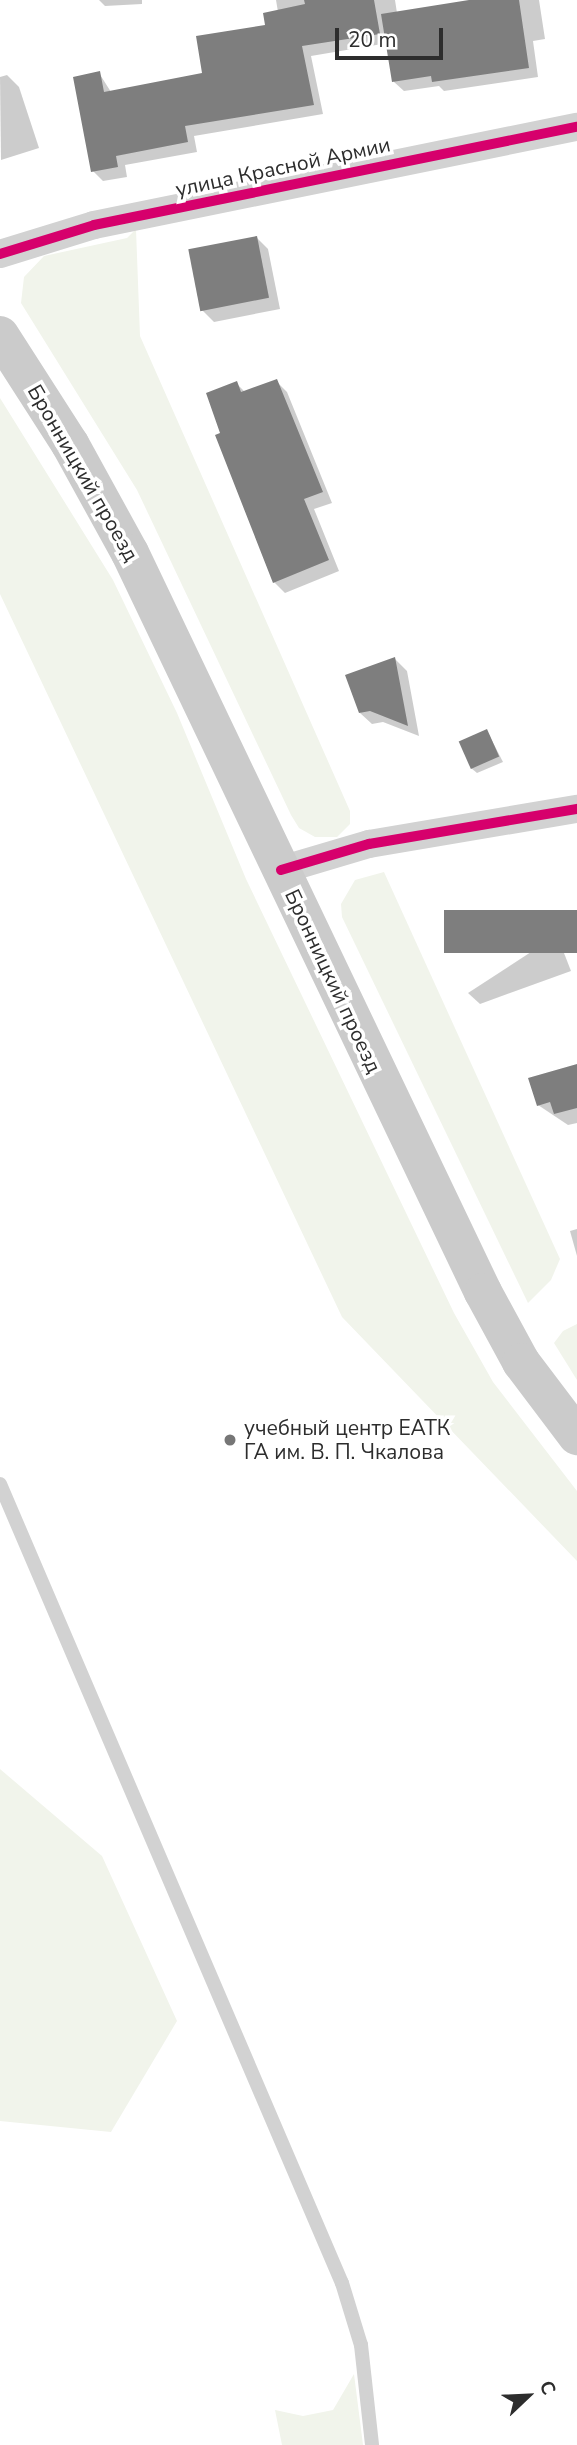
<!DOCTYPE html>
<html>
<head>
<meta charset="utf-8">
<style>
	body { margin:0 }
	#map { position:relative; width:577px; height:2445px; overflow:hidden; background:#fff; font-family:"Nunito Sans",sans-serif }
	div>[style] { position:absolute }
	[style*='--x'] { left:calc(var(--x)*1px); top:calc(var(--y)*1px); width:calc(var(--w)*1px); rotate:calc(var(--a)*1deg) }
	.green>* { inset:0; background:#f1f4eb }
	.shadow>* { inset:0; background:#0003 }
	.building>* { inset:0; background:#7e7e7e; transform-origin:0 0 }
	.service>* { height:14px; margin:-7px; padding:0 7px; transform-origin:7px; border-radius:7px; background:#d2d2d2 }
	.minor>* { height:28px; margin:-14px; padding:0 14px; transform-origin:14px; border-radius:14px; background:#d2d2d2 }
	.secondary>* { height:38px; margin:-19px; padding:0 19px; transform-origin:19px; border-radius:19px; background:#cbcbcb }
	.cycleway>* { height:10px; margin:-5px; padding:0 5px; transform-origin:5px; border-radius:5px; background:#d6006c }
	.dots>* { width:19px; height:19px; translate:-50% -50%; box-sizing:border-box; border:4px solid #fff; border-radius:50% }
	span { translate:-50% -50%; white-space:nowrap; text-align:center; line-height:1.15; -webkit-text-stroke:7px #fff; paint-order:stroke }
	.street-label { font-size:21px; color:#2d2d2d }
	.poi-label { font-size:21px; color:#2d2d2d }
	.left { translate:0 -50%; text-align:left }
	.north { position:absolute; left:493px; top:2361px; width:70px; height:70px; -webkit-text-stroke:5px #fff; paint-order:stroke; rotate:67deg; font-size:19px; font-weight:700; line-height:28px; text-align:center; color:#2d2d2d }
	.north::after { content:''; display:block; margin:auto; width:24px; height:32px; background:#2d2d2d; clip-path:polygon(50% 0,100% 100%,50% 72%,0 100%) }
	.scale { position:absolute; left:335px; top:28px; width:108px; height:32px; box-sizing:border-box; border:4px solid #2d2d2d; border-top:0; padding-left:9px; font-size:21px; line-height:24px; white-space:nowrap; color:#2d2d2d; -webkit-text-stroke:5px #fff; paint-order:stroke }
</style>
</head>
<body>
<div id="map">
	<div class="green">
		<i style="clip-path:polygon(136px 229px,140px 336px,350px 811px,350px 824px,337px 837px,315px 837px,299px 828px,291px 815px,137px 490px,21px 303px,24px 277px,44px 256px,127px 238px)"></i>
		<i style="clip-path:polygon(0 398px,113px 580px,177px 713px,246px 879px,454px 1313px,493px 1382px,577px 1491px,577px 1561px,342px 1317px,0 594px)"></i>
		<i style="clip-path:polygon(384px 872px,560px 1259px,551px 1280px,528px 1303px,342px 917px,341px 904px,355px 880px)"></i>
		<i style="clip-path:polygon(577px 1324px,577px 1380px,554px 1343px,563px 1331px)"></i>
		<i style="clip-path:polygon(0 1769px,102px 1856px,177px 2021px,111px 2132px,0 2121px)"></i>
		<i style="clip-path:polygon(354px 2374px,363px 2445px,282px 2445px,275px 2410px,303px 2416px,333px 2410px)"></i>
	</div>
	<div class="shadow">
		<i style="clip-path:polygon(99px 0,142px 0,142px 4px,105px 6px)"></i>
		<i style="clip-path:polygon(276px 0,395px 0,397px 13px,483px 0,539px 0,545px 39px,533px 41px,538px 77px,444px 91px,439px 86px,404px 91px,394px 82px,388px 43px,311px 56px,323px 114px,194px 136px,197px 152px,125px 165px,127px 177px,103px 181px,93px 171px,99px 73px,111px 92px,204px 74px,267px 26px,278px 12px)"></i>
		<i style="clip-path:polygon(7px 75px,19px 87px,39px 148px,1px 160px,0 77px)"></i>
		<i style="clip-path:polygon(256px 237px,268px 249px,280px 309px,214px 322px,202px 310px)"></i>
		<i style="clip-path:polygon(276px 381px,287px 392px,332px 503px,314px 509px,339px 571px,285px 593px,274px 582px,223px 434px,236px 383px,245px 392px)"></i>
		<i style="clip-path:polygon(395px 659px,407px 671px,419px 736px,383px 722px,372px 724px,360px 713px)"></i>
		<i style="clip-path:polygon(487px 731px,503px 762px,477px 773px,471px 768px)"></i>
		<i style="clip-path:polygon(557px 935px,571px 971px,480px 1004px,468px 993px)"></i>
		<i style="clip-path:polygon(577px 1066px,577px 1123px,568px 1125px,538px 1105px)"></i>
		<i style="clip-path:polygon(577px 1229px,577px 1256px,570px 1231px)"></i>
	</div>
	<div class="building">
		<i style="clip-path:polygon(304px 0,374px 0,380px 34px,302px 46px,314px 105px,185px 126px,188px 142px,116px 156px,118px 167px,91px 172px,73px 77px,100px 71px,104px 92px,202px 73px,196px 36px,265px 25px,263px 13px,305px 4px)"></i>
		<i style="clip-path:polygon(469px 0,519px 0,529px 68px,432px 82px,431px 76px,392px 82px,381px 14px)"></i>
		<i style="left:257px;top:236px;width:63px;height:70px;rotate:79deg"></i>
		<i style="clip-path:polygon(277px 379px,323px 492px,304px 499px,329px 560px,273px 583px,215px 435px,220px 433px,206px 393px,237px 381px,241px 392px)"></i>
		<i style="clip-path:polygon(395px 657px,408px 726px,370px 711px,359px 713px,345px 675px)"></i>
		<i style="left:487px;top:729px;width:30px;height:31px;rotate:66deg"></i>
		<i style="left:577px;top:910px;width:43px;height:133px;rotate:90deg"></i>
		<i style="clip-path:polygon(577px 1064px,577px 1108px,554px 1114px,550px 1102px,537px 1106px,528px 1078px)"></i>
	</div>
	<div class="service">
		<i style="--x:0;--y:1484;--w:869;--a:66.83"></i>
		<i style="--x:342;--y:2283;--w:65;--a:73"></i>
		<i style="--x:361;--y:2345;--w:101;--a:83.7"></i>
	</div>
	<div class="minor">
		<i style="--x:0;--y:254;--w:98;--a:-17.1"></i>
		<i style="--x:94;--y:225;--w:493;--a:-11.5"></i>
		<i style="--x:281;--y:870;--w:92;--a:-16.5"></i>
		<i style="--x:369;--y:844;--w:211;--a:-9.6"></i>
	</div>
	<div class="secondary">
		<i style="--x:0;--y:335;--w:130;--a:57.3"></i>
		<i style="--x:70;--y:444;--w:124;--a:61.2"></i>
		<i style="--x:130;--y:553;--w:819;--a:64.47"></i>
		<i style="--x:483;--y:1292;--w:80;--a:61.5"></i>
		<i style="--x:521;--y:1362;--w:93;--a:52.9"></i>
	</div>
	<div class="cycleway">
		<i style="--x:0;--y:254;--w:98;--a:-17.1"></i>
		<i style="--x:94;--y:225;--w:493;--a:-11.5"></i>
		<i style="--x:281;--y:870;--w:92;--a:-16.5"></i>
		<i style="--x:369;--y:844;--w:211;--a:-9.6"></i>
	</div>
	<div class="dots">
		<i style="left:230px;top:1440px;background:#767676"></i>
	</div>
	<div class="street-label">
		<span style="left:283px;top:167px;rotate:-12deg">улица Красной Армии</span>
		<span style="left:83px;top:473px;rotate:60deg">Бронницкий проезд</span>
		<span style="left:333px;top:981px;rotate:65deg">Бронницкий проезд</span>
	</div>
	<div class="poi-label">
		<span class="left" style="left:244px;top:1440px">учебный центр ЕАТК<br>ГА им. В. П. Чкалова</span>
	</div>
	<div class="north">С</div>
	<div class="scale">20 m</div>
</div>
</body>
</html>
